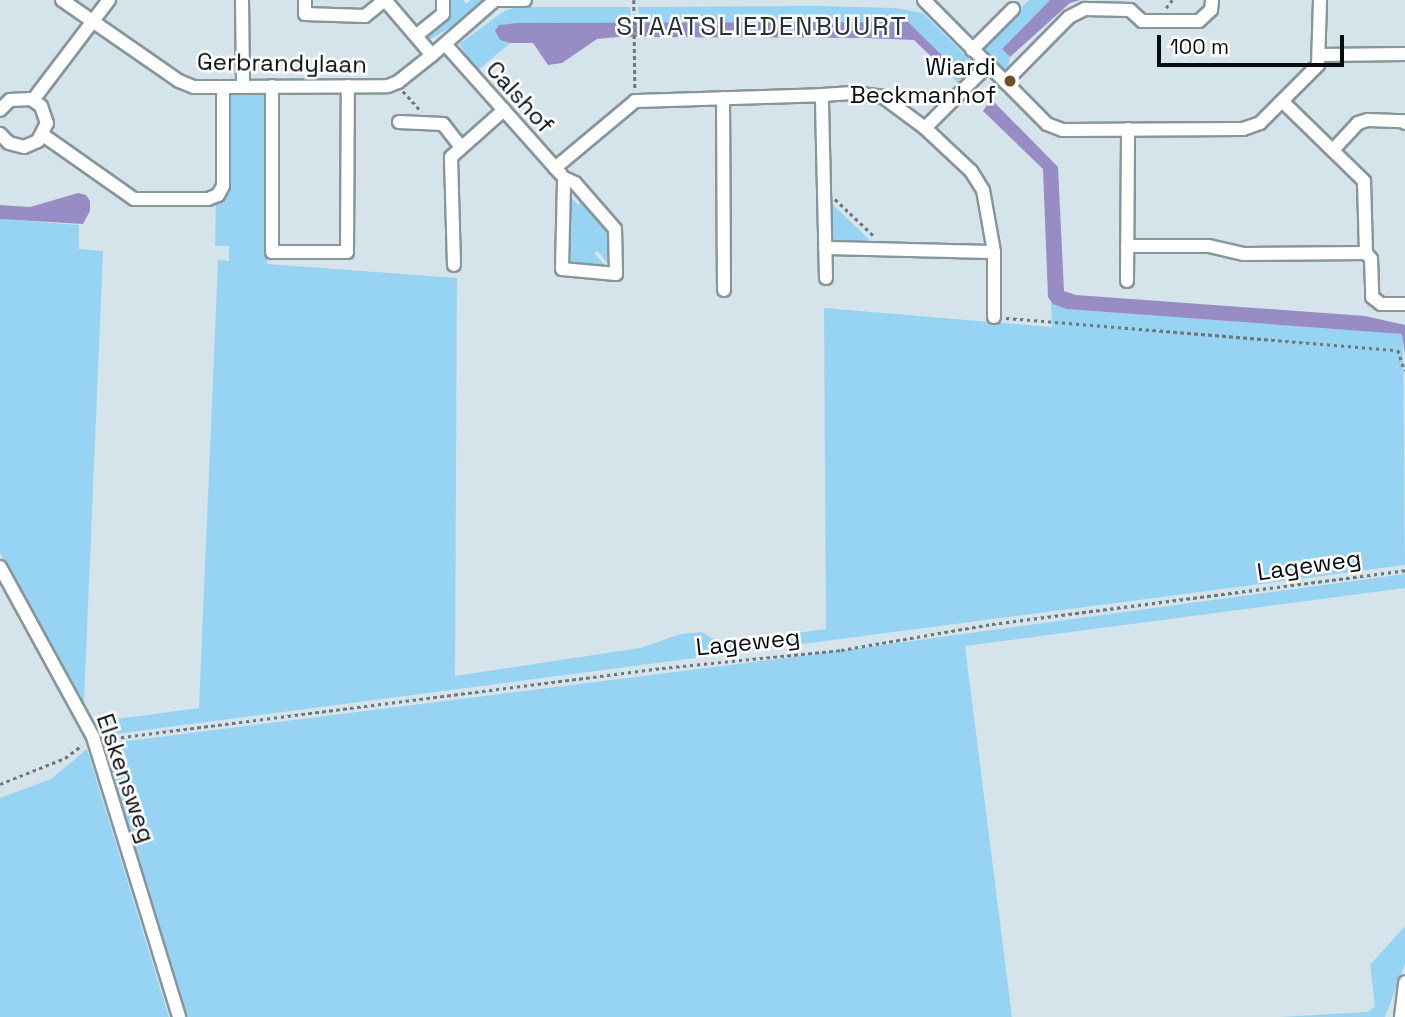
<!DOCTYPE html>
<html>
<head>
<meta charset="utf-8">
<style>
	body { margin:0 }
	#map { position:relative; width:1405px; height:1017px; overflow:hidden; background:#d5e3eb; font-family:"Space Grotesk",sans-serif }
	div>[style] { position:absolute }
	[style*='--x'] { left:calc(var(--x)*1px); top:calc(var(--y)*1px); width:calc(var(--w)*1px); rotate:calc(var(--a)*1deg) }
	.green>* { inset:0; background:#97d4f3 }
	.water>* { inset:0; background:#978cc3 }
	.path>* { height:2.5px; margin-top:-1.25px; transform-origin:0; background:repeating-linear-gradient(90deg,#6e777c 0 3.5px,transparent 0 7px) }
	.roads { filter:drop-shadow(2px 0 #88959b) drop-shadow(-2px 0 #88959b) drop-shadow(0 2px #88959b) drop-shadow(0 -2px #88959b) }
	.street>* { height:12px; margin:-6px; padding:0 6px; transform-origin:6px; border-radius:6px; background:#fff }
	.dots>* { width:19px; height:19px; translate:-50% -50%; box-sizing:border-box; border:4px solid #fff; border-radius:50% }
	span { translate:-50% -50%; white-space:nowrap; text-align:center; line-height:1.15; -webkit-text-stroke:5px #fff; paint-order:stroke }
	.street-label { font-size:24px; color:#080c0f }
	.poi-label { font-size:24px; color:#080c0f }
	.right { translate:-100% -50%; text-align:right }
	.neighbourhood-label { font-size:26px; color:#273237; letter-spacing:2px }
	.scale { position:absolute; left:1157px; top:35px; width:187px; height:32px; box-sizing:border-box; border:4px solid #080c0f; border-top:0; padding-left:9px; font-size:21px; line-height:24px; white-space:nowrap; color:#080c0f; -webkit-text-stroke:5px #fff; paint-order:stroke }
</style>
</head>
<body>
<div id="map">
	<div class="green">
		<i style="clip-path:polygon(451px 0,463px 0,466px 4px,471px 0,482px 0,451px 27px,429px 40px,424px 35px,451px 13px)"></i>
		<i style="clip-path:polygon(1029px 0,1050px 0,1002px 49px,1010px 57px,1008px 69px,1003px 70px,979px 50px)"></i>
		<i style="clip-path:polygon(818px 6px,896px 8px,923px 13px,979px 69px,961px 86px,949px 74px,955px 68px,908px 22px,640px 23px,638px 7px)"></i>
		<i style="clip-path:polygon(517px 7px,630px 7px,631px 23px,499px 25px,495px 32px,500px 40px,510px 43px,477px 71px,459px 44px,506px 10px)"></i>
		<i style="clip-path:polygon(218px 93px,266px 95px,267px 264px,457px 278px,455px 676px,640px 648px,681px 634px,702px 632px,717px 641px,736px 641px,826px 629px,824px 308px,1052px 327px,1051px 302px,1066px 309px,1403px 334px,1405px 565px,115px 734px,97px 727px,94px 722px,199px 708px,218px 260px,229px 261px,229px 246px,215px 246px)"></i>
		<i style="clip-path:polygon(572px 189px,576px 189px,601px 220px,607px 232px,607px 247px,612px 257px,611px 268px,598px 251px,594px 253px,607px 268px,568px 264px,568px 260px,571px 259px,568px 194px,579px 206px,579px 199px)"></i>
		<i style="clip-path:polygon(832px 204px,876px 246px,832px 244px)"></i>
		<i style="clip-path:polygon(0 219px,79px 225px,79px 249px,103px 251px,84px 702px,0 553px)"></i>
		<i style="clip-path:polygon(1405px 574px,1405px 588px,965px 646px,1012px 1017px,185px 1017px,104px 744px,809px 655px)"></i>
		<i style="clip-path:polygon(87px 749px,169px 1017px,0 1017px,0 798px,51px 779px)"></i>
		<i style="clip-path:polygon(1405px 926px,1405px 964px,1385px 1017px,1280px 1017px,1368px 1012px,1375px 1006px,1370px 965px)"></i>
	</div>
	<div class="water">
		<i style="clip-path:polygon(1050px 0,1080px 0,1070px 3px,1010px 57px,1002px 49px)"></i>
		<i style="clip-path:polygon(908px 22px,955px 68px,949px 74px,914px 40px,864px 38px,618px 37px,597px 39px,562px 63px,548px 65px,533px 43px,510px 43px,500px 40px,495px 31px,499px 25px,519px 23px)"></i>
		<i style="clip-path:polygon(991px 99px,1058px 167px,1064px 291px,1076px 295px,1365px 316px,1405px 325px,1405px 354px,1402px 334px,1066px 309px,1053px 304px,1048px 297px,1043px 169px,983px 111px)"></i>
		<i style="clip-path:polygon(78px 193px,86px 195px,90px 201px,90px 211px,83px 224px,0 219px,0 205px,30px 207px)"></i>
	</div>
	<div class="path">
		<i style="--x:634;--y:0;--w:88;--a:89.3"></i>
		<i style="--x:1166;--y:8;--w:10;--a:-53"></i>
		<i style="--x:403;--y:91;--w:28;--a:48"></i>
		<i style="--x:835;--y:199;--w:54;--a:43.5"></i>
		<i style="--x:1006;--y:318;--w:393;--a:4.7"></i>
		<i style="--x:1398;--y:350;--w:22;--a:72"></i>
		<i style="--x:107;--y:739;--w:560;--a:-7.29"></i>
		<i style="--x:662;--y:668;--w:180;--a:-5.7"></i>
		<i style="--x:841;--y:650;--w:153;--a:-9.8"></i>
		<i style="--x:992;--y:624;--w:417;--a:-7.4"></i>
		<i style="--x:0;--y:784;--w:70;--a:-21.8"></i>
		<i style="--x:65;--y:758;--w:21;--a:-37"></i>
	</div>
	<div class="roads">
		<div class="street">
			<i style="--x:62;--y:0;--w:142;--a:34.7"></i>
			<i style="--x:179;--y:81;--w:16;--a:22"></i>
			<i style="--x:194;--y:87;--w:29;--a:0"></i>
			<i style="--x:223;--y:87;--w:165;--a:-0.3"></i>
			<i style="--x:388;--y:86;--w:11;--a:-22"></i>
			<i style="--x:398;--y:82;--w:43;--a:-38.5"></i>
			<i style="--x:432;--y:55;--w:84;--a:-41.1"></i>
			<i style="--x:242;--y:0;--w:87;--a:89.3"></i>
			<i style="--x:305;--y:0;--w:14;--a:90"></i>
			<i style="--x:305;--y:14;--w:60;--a:1.9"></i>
			<i style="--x:365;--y:16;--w:26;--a:-39"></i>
			<i style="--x:385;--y:0;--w:72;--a:49.5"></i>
			<i style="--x:495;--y:0;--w:30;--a:0"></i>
			<i style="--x:924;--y:0;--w:175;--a:45.2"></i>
			<i style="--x:1047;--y:124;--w:17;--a:21"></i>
			<i style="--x:1063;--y:130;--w:180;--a:-0.3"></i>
			<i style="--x:1243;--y:129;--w:18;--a:-19"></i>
			<i style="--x:1260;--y:123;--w:82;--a:-45"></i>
			<i style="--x:1318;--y:65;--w:65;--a:-88.2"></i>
			<i style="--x:417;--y:35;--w:33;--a:-39"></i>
			<i style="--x:443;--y:14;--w:14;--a:-90"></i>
			<i style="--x:445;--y:44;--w:174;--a:48.3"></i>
			<i style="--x:972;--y:50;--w:58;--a:-45"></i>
			<i style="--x:1320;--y:55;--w:85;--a:-0.7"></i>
			<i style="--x:1005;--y:82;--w:91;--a:-45.4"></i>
			<i style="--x:1069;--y:17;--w:18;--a:-27"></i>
			<i style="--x:1085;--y:9;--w:45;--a:1.3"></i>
			<i style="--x:1130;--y:10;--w:16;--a:43"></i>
			<i style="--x:1142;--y:21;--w:57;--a:0"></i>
			<i style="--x:1199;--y:21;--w:16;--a:-43"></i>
			<i style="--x:1211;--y:10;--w:10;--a:-84"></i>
			<i style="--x:272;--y:86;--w:166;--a:90"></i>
			<i style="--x:272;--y:252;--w:75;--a:0"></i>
			<i style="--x:347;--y:252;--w:166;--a:-89.7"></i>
			<i style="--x:723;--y:98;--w:192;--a:89.7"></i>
			<i style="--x:33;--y:100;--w:126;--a:-52.8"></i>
			<i style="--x:1282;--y:101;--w:115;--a:44.3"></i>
			<i style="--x:1364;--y:181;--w:72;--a:88.4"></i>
			<i style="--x:0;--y:110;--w:14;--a:-45"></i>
			<i style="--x:10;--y:100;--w:21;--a:-3"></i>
			<i style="--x:31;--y:99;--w:12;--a:35"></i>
			<i style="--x:41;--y:106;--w:18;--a:71"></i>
			<i style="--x:47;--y:123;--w:20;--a:117"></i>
			<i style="--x:38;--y:141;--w:15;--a:157"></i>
			<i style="--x:24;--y:147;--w:16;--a:-165"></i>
			<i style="--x:9;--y:143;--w:13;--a:-135"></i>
			<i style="--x:399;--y:122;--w:44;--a:2.6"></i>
			<i style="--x:443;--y:124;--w:28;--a:52"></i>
			<i style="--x:925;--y:128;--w:88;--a:-45"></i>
			<i style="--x:43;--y:135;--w:111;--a:35.1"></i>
			<i style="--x:134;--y:199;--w:74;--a:0"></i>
			<i style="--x:208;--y:199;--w:11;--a:-22"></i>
			<i style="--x:218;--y:195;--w:10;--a:-61"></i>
			<i style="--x:223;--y:186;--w:99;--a:-90"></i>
			<i style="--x:1333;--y:150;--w:37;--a:-47"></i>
			<i style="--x:1358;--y:123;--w:10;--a:-17"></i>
			<i style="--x:1368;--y:120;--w:35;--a:2"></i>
			<i style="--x:1403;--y:121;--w:3;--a:45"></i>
			<i style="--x:555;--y:168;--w:104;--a:-39.9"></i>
			<i style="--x:635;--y:101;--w:187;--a:-1.8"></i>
			<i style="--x:564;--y:178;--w:12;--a:24"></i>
			<i style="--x:575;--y:183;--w:61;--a:49"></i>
			<i style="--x:615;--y:229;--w:45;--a:88.7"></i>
			<i style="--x:616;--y:274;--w:54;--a:-174.7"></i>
			<i style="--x:562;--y:269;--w:91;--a:-88.7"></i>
			<i style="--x:1127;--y:246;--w:82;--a:0"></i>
			<i style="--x:1209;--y:246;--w:36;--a:13"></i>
			<i style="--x:1244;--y:254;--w:122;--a:-0.5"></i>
			<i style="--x:1366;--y:253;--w:8;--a:50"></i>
			<i style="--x:1371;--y:259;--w:38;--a:88"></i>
			<i style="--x:1372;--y:297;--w:11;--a:38"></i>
			<i style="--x:1381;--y:304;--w:24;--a:0"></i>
			<i style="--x:825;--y:248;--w:169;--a:1.4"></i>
			<i style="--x:454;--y:265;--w:108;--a:-91.6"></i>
			<i style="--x:451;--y:157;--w:71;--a:-41.6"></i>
			<i style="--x:826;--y:278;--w:183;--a:-91.3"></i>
			<i style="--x:822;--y:95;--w:30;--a:-4"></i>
			<i style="--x:852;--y:93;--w:31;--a:7"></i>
			<i style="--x:883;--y:97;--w:52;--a:36.4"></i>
			<i style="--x:925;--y:128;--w:63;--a:43.1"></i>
			<i style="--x:971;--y:171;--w:22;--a:58"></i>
			<i style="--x:983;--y:190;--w:63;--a:79.9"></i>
			<i style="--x:994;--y:252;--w:65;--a:90"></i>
			<i style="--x:1127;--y:281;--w:152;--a:-89.6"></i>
			<i style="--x:0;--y:567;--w:194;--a:61.3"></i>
			<i style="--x:93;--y:737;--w:293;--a:72.9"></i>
			<i style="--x:1401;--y:1017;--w:35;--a:-83"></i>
		</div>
	</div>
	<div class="dots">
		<i style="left:1010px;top:81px;background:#6f5025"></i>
	</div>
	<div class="street-label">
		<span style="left:282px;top:63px;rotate:1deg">Gerbrandylaan</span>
		<span style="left:520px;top:97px;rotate:48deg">Calshof</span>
		<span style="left:1309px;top:565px;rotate:-8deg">Lageweg</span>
		<span style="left:748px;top:642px;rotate:-6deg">Lageweg</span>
		<span style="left:126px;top:778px;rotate:71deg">Elskensweg</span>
	</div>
	<div class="poi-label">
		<span class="right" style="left:996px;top:81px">Wiardi<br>Beckmanhof</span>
	</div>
	<div class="neighbourhood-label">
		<span style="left:762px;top:27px">STAATSLIEDENBUURT</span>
	</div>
	<div class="scale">100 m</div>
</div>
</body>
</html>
